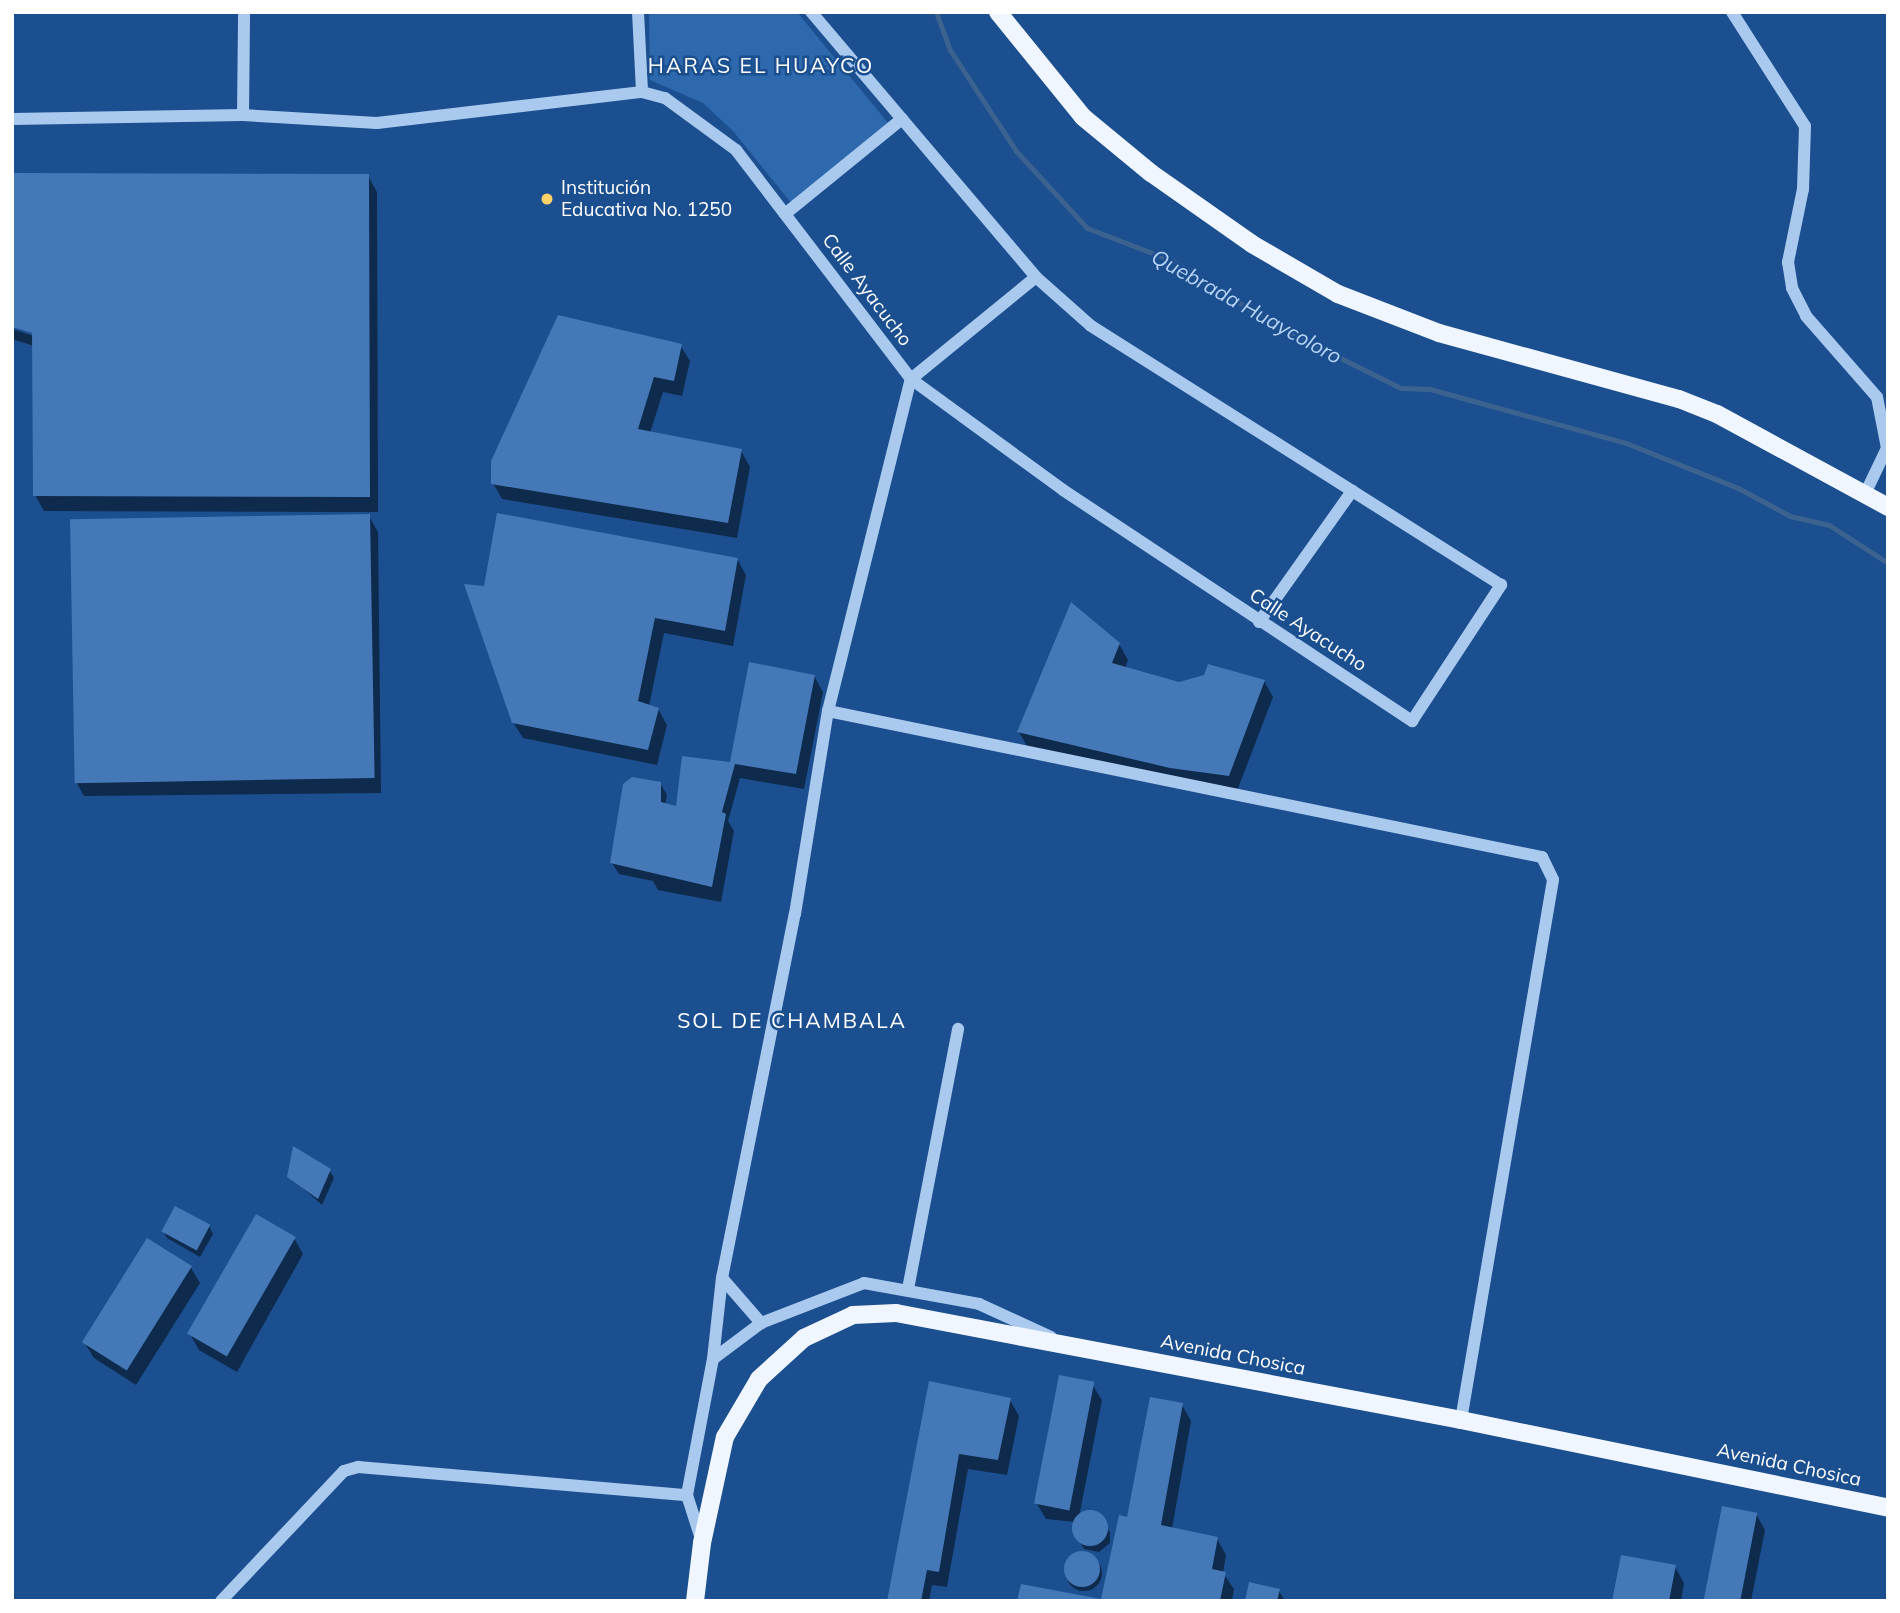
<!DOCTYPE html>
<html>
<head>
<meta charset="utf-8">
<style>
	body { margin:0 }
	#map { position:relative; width:1900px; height:1613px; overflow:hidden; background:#1b4f8f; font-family:Mulish,sans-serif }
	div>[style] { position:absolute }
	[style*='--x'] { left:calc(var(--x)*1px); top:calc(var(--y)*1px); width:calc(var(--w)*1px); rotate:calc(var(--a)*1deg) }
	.green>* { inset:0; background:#2e69ad }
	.shadow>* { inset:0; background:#0007 }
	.round { border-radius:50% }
	.stream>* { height:5px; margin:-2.5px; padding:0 2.5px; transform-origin:2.5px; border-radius:2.5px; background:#3c6290 }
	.building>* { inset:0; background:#4478b7; transform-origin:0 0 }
	.minor>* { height:12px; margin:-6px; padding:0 6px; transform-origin:6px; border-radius:6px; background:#a9c9ee }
	.major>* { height:18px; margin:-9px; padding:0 9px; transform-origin:9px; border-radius:9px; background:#f0f6ff }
	.dots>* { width:19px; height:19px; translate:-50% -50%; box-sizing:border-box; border:4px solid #1b4f8f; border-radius:50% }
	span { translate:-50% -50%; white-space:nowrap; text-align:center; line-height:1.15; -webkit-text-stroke:5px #1b4f8f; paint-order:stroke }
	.poi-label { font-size:19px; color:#fff }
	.left { translate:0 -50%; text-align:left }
	.street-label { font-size:19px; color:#fff }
	.neighbourhood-label { font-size:21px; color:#fff; letter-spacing:2px }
	.water-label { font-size:21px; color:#b5d3f5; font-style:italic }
	.frame { position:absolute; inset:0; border:14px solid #fff; pointer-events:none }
</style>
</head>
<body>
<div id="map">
	<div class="green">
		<i style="clip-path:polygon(649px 12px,797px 12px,889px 124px,792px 204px,733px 131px,703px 103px,650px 80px)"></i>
	</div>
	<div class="shadow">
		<i style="clip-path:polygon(368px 176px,377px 192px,378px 512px,44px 511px,35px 495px,34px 346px,12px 339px,12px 329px,40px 338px)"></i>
		<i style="clip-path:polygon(680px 345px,690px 361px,682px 396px,663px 392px,650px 433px,741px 451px,750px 467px,737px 538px,502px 499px,493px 483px)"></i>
		<i style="clip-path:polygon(369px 516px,378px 532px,381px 793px,84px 796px,75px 780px)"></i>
		<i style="clip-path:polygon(737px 559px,746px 575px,733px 646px,664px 633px,649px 706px,658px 709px,667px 725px,657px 765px,523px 738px,513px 722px,485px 588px)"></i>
		<i style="clip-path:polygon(1119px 644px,1128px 660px,1125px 669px,1179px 684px,1264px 681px,1273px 697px,1237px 791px,1028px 748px,1019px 732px)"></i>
		<i style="clip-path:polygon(814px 676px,823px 692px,804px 789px,740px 778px,728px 821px,734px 831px,721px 902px,658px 890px,653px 881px,619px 874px,612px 863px,660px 783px,667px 795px,665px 805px,678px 807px,734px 765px)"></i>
		<i style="clip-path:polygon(330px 1171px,334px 1178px,322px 1205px,289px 1176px)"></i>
		<i style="clip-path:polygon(209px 1226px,213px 1234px,200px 1257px,167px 1238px,163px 1231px)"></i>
		<i style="clip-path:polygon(294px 1238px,303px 1254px,237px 1372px,199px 1350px,190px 1334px)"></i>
		<i style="clip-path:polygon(148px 1240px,191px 1268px,200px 1283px,136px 1385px,94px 1358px,84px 1342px)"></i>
		<i style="clip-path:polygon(931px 1383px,1010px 1400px,1019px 1416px,1007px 1475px,968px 1469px,947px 1587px,932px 1585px,929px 1601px,889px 1601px)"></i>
		<i style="clip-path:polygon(1092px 1384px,1102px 1400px,1079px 1517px,1095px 1513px,1110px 1532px,1110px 1543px,1099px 1552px,1084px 1549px,1074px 1531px,1075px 1522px,1046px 1519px,1037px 1504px)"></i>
		<i style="clip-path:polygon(1182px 1405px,1191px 1421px,1172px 1529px,1217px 1539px,1226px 1555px,1223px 1573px,1234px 1589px,1232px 1601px,1102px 1601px,1129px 1519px)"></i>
		<i style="clip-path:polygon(1756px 1514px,1765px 1530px,1751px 1601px,1705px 1601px)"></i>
		<i class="round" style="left:1066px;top:1555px;width:36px;height:36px"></i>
		<i style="clip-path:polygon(1675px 1567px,1684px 1583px,1681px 1601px,1614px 1601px)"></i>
		<i style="clip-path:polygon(1279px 1591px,1285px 1601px,1247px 1601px)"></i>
	</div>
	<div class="stream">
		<i style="--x:936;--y:12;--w:40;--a:69.8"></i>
		<i style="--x:950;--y:50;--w:121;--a:56.8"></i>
		<i style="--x:1016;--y:151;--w:105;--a:47.3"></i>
		<i style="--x:1087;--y:228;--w:92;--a:21"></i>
		<i style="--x:1173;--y:261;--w:124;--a:32.2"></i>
		<i style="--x:1278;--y:327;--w:137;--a:26.4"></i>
		<i style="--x:1401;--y:388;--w:29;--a:2"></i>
		<i style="--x:1430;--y:389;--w:203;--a:15.4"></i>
		<i style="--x:1626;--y:443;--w:121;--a:21.9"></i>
		<i style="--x:1738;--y:488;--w:59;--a:28.3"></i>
		<i style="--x:1790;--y:516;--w:40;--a:13"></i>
		<i style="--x:1829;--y:525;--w:70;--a:32.8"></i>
	</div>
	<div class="building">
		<i style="clip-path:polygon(12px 173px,369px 174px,370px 497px,33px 496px,32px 333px,12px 327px)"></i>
		<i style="clip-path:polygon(558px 315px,682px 344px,674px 381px,654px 377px,638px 429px,742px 449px,728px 523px,491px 484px,491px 461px)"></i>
		<i style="clip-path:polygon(497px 513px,738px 558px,725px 631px,655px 618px,638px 701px,659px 708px,648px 750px,512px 723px,464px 584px,484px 586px)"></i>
		<i style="left:370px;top:514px;width:264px;height:300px;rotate:89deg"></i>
		<i style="clip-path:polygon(1071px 602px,1120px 643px,1112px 663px,1179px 682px,1204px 675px,1208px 664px,1265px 680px,1229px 776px,1170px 768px,1017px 732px)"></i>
		<i style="clip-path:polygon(749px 662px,815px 675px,796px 774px,735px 764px,722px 812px,726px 814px,712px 887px,610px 863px,623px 784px,632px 777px,661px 782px,661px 802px,676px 806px,682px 756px,730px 762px)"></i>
		<i style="clip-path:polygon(293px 1146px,331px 1169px,318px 1199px,287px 1177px)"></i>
		<i style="left:175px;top:1206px;width:40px;height:29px;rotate:28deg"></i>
		<i style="left:256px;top:1214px;width:46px;height:138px;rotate:30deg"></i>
		<i style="left:147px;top:1238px;width:53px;height:123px;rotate:32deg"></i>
		<i style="left:1059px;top:1375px;width:36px;height:131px;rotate:11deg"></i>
		<i style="clip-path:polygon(929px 1381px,1011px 1398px,998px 1460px,959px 1454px,939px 1572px,927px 1570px,921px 1601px,887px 1601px)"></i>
		<i style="clip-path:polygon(1150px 1397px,1183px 1403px,1161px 1525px,1218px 1537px,1212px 1569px,1226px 1572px,1220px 1601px,1017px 1601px,1021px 1584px,1101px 1599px,1119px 1515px,1127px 1517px)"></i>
		<i style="left:1722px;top:1506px;width:36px;height:97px;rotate:11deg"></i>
		<i class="round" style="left:1072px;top:1510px;width:36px;height:36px"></i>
		<i class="round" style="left:1064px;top:1551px;width:36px;height:36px"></i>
		<i style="clip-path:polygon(1621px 1555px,1676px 1565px,1669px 1601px,1612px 1601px)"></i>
		<i style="clip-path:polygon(1249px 1582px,1280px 1589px,1277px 1601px,1245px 1601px)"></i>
	</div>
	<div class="minor">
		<i style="--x:638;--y:12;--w:80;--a:87.1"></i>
		<i style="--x:1732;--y:12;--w:135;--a:57.4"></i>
		<i style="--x:1805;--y:126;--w:63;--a:91.8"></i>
		<i style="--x:1803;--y:189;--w:75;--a:101.6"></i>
		<i style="--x:1788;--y:262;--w:26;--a:81"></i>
		<i style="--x:1792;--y:288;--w:31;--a:63"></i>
		<i style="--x:1806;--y:316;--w:108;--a:48.8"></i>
		<i style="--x:1877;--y:397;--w:52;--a:78.9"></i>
		<i style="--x:1887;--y:448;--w:51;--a:115.6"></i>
		<i style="--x:243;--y:115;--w:103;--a:-89.4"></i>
		<i style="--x:12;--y:119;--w:231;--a:-1"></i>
		<i style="--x:243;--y:115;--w:134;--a:3.4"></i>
		<i style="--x:377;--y:123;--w:267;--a:-6.7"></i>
		<i style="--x:642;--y:92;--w:24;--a:15"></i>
		<i style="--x:665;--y:98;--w:88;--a:36.2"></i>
		<i style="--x:736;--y:150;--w:288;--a:52.6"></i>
		<i style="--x:911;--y:379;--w:188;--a:36.1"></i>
		<i style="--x:1063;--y:490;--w:419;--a:33.5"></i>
		<i style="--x:1412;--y:721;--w:163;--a:-56.8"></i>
		<i style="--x:1501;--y:585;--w:486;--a:-147.7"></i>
		<i style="--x:1090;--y:325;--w:72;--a:-138.4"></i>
		<i style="--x:1036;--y:277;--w:348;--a:-130.3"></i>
		<i style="--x:785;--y:214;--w:151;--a:-39.1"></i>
		<i style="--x:1259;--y:622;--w:161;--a:-54.6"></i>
		<i style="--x:828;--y:711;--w:729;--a:11.56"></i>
		<i style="--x:1542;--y:857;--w:25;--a:64"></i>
		<i style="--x:1553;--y:880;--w:548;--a:99.67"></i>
		<i style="--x:722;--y:1278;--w:60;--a:49.1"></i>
		<i style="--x:908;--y:1289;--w:265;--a:-79.1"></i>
		<i style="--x:713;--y:1359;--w:60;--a:-36.9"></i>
		<i style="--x:761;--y:1323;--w:110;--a:-21.2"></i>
		<i style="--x:864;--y:1283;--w:117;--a:10.3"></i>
		<i style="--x:979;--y:1304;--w:79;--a:24.6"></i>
		<i style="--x:701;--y:1539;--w:46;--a:-107.7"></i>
		<i style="--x:687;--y:1495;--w:138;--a:-79.2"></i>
		<i style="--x:713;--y:1359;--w:81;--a:-83.7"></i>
		<i style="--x:722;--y:1278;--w:371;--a:-78.7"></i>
		<i style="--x:795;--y:914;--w:206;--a:-80.8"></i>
		<i style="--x:828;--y:711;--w:342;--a:-76"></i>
		<i style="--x:911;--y:379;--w:161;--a:-39.2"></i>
		<i style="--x:221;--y:1601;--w:179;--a:-46.6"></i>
		<i style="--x:344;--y:1471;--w:15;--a:-16"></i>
		<i style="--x:358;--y:1467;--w:330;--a:4.9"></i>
	</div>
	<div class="major">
		<i style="--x:998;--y:12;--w:135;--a:51"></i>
		<i style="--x:1083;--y:117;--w:88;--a:39.5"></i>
		<i style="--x:1151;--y:173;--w:123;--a:35.1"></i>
		<i style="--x:1252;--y:244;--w:99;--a:30.2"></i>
		<i style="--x:1338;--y:294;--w:108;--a:21.1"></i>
		<i style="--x:1439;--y:333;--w:249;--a:15.4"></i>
		<i style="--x:1679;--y:399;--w:41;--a:21.5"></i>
		<i style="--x:1717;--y:414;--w:195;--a:28.5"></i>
		<i style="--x:695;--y:1601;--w:58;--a:-83.1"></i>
		<i style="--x:702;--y:1543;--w:108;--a:-77.8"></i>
		<i style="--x:725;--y:1437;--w:67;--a:-59.6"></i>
		<i style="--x:759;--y:1379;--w:61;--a:-42.3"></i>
		<i style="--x:804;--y:1338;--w:54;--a:-25.1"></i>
		<i style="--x:853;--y:1315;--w:43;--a:-2.7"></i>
		<i style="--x:896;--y:1313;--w:575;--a:10.72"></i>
		<i style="--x:1461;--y:1420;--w:436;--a:11.6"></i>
	</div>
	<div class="dots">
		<i style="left:547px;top:199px;background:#ffd166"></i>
	</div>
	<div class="poi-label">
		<span class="left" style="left:561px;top:199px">Institución<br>Educativa No. 1250</span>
	</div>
	<div class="street-label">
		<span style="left:867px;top:290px;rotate:53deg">Calle Ayacucho</span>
		<span style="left:1308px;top:630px;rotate:33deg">Calle Ayacucho</span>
		<span style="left:1233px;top:1355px;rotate:11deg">Avenida Chosica</span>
		<span style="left:1789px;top:1465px;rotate:12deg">Avenida Chosica</span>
	</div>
	<div class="neighbourhood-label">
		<span style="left:761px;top:65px">HARAS EL HUAYCO</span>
		<span style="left:792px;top:1020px">SOL DE CHAMBALA</span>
	</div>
	<div class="water-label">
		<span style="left:1247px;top:306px;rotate:29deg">Quebrada Huaycoloro</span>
	</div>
	<div class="frame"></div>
</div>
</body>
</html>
